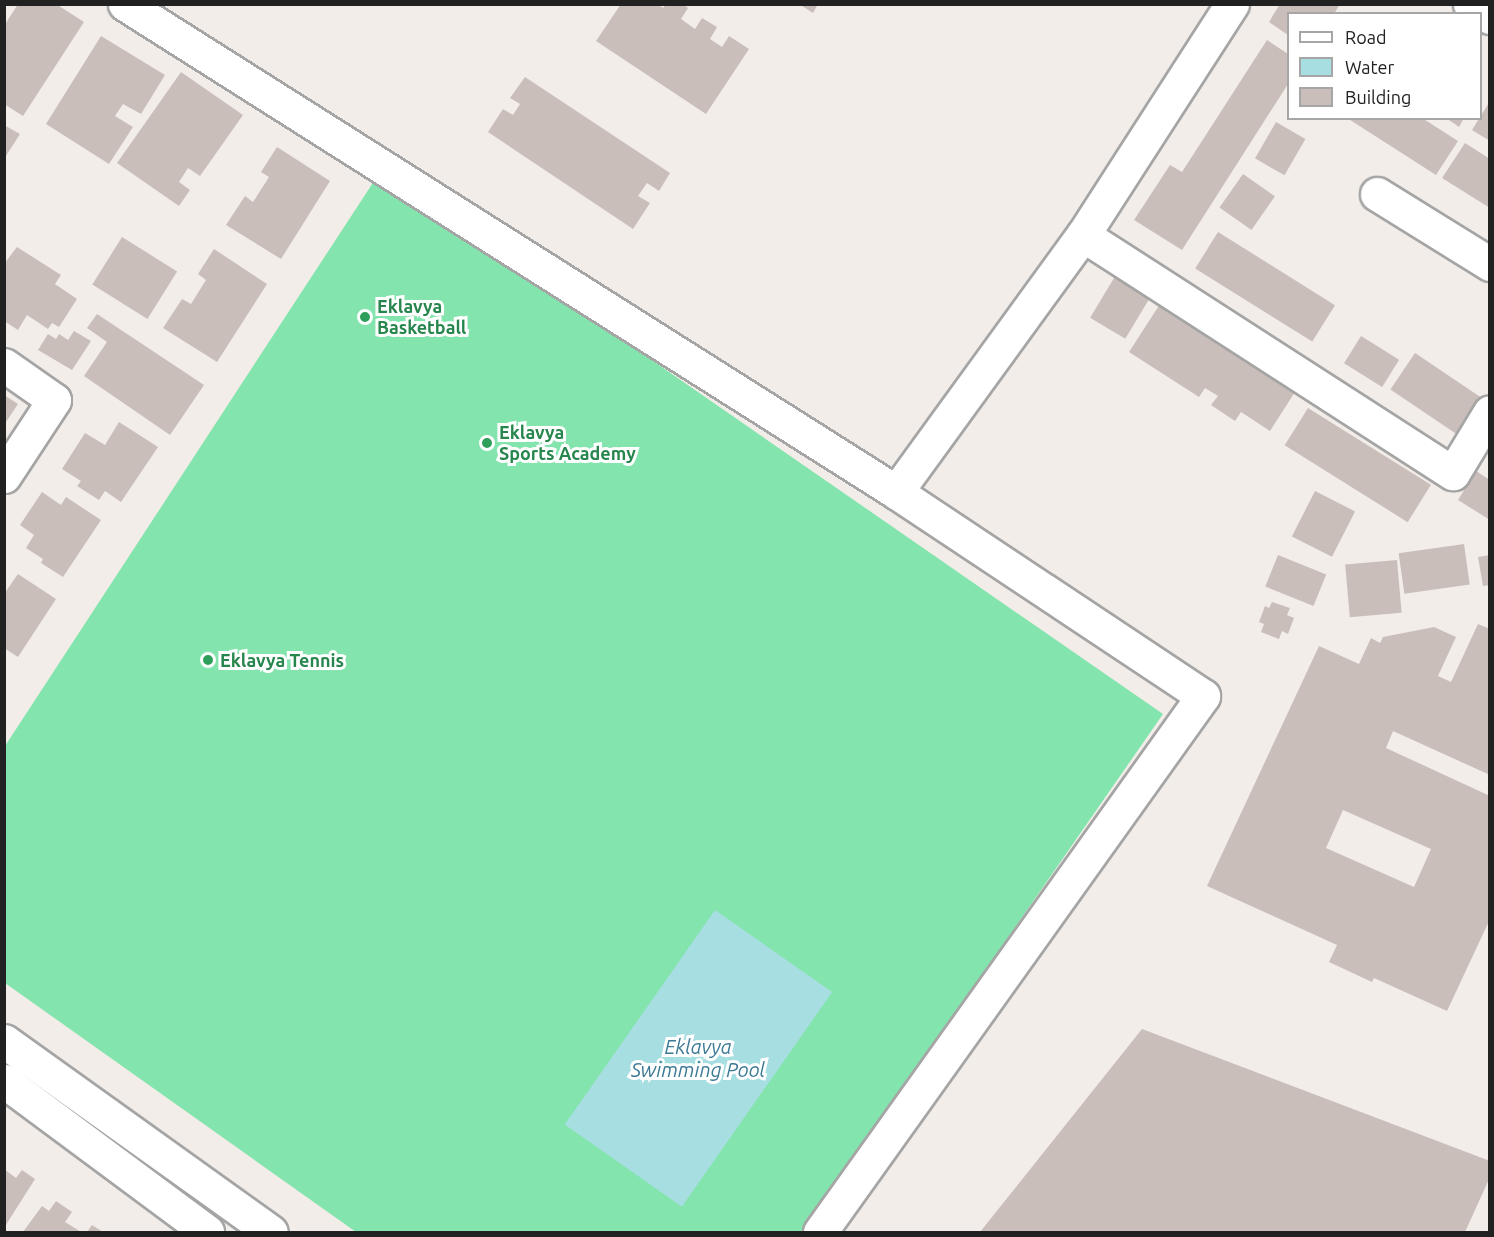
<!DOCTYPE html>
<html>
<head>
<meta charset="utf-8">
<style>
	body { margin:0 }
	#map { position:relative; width:1494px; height:1237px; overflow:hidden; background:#f2ede8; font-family:Ubuntu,sans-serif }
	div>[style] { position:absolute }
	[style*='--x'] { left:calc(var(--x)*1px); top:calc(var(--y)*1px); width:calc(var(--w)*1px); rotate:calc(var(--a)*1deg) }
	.pitch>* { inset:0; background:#83e4ad }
	.water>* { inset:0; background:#a7dee1; transform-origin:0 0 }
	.building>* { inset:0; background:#cabeba; transform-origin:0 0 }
	.roads { filter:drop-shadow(2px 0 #a5a5a5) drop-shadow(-2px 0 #a5a5a5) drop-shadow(0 2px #a5a5a5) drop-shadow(0 -2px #a5a5a5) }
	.minor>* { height:33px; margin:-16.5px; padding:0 16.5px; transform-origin:16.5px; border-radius:16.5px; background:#fff }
	.dots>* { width:16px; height:16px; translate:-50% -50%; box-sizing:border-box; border:3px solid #fff; border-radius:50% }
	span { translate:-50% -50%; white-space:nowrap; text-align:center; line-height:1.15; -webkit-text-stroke:6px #fff; paint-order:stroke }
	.leisure-label { font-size:18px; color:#27864d; font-weight:700 }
	.left { translate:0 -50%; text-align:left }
	.water-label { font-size:20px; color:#3d7a96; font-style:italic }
	.frame { position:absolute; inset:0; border:6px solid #212121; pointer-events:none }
	.legend { position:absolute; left:1287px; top:12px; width:195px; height:108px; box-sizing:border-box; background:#fff; border:2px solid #a6a6a6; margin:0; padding:8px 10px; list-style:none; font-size:18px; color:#212121 }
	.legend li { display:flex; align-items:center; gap:12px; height:30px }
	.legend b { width:30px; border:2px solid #a6a6a6 }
</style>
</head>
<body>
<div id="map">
	<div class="pitch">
		<i style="clip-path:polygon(380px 172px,1163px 714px,804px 1232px,356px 1232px,5px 983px,5px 746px)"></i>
	</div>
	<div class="water">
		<i style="left:715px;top:910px;width:143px;height:262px;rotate:35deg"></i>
	</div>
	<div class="building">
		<i style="clip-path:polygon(18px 4px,56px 4px,84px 22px,23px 116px,4px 104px,4px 26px)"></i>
		<i style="clip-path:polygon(621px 4px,658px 4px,663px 8px,666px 4px,683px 4px,688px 8px,681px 19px,695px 29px,702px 18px,717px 27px,710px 39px,722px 47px,729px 36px,749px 49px,706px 114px,596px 41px)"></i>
		<i style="clip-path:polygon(799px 4px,818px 4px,813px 13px)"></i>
		<i style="clip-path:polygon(1280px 4px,1340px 4px,1334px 14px,1288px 14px,1288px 35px,1269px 22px)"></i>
		<i style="clip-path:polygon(101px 36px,165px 75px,141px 114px,123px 104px,115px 116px,133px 127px,109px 164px,46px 124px)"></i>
		<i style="clip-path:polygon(1267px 40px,1288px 54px,1288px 84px,1182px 250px,1134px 220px,1170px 165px,1182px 172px)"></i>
		<i style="clip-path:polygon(181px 72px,243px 115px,200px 176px,188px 168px,179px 182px,190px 190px,179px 206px,117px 163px)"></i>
		<i style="clip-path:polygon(525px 77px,670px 173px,659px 191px,647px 183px,638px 196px,650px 203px,633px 229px,488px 132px,503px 109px,513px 115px,520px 104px,510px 98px)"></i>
		<i style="clip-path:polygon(1490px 101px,1490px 141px,1472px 130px)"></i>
		<i style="clip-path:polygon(1347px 118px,1422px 118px,1458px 141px,1436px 175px)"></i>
		<i style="clip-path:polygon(1446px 118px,1464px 118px,1459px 127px)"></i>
		<i style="left:1276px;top:122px;width:34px;height:42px;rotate:30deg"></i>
		<i style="clip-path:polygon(4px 125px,20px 134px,4px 159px)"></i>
		<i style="clip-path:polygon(1465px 143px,1490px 159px,1490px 208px,1442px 178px)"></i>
		<i style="clip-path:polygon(277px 147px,330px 181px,281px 259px,226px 225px,245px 196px,253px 202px,269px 177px,261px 172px)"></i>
		<i style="left:1243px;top:174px;width:39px;height:41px;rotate:35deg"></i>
		<i style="left:1218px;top:232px;width:138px;height:43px;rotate:32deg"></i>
		<i style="left:122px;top:237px;width:65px;height:56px;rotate:32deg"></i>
		<i style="clip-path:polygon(17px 247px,61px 275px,55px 284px,77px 299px,59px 327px,52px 323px,48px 329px,27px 315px,18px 330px,4px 321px,4px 264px)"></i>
		<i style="clip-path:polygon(214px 249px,267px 284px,217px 362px,163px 328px,182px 299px,191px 304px,206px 280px,198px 274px)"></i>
		<i style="left:1120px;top:268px;width:41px;height:58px;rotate:31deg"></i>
		<i style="clip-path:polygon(1160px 304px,1295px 392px,1270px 431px,1241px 412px,1235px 421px,1211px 405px,1218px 396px,1205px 388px,1199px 397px,1129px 352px)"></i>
		<i style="clip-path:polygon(97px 314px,204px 385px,170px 435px,84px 376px,107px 342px,87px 328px)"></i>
		<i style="clip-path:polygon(74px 331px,91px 341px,72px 370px,38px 350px,48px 334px,56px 339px,59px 334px,68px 340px)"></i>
		<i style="left:1361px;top:336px;width:45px;height:32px;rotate:32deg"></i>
		<i style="left:1415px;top:353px;width:86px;height:44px;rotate:34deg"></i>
		<i style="clip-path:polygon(4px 395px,18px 404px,6px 422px,4px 421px)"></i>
		<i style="left:1308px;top:408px;width:145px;height:44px;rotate:32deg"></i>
		<i style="clip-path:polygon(119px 422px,158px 447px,121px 502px,105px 491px,99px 500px,77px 486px,81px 481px,62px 469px,85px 433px,105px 445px)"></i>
		<i style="clip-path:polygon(1476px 471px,1490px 480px,1490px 520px,1458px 500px)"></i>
		<i style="left:1315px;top:491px;width:45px;height:51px;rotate:27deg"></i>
		<i style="clip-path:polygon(42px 492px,61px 505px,66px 497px,101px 520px,63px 577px,41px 563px,43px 559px,26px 548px,34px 535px,20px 525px)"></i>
		<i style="left:1464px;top:544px;width:41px;height:66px;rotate:82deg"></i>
		<i style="left:1278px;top:555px;width:52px;height:34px;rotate:22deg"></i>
		<i style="clip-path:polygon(1490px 555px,1490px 585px,1483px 586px,1478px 557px)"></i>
		<i style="left:1397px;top:560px;width:53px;height:52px;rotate:85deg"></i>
		<i style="clip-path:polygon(18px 574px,56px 599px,18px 657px,4px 648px,4px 594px)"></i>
		<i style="clip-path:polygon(1272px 602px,1290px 608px,1287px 615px,1294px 618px,1288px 634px,1282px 631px,1279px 639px,1261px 632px,1264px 624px,1259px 622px,1265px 606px,1269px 608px)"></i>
		<i style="clip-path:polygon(evenodd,1478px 624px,1490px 629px,1490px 775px,1393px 731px,1386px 748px,1490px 796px,1490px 919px,1447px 1011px,1374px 978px,1372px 982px,1329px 962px,1337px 945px,1207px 886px,1319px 646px,1359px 664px,1371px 638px,1380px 643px,1383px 637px,1434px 627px,1456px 637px,1438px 676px,1451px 682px,1478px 624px,1343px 810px,1431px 849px,1414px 887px,1326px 848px,1343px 810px)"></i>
		<i style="clip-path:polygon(1142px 1029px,1490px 1161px,1490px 1177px,1465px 1232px,980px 1232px)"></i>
		<i style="clip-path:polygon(4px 1169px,16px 1178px,22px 1170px,35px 1179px,4px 1228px)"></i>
		<i style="clip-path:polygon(56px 1201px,72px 1212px,65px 1222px,81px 1232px,23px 1232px,42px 1206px,49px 1211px)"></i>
		<i style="clip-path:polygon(92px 1225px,103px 1232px,87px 1232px)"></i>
	</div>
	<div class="roads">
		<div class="minor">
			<i style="--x:125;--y:4;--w:912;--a:32.33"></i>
			<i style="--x:1470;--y:4;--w:24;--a:33"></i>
			<i style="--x:1377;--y:194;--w:133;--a:31.8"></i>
			<i style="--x:1083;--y:235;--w:440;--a:32.8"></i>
			<i style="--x:1453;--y:473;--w:71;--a:-58.8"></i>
			<i style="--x:4;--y:365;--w:61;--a:35"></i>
			<i style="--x:54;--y:400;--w:91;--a:123.3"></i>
			<i style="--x:4;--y:1041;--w:328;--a:35.6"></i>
			<i style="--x:4;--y:1081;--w:253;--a:36.6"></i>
			<i style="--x:820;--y:1232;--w:659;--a:-54.45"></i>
			<i style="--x:1203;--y:696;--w:369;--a:-146.4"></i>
			<i style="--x:896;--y:492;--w:318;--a:-54"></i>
			<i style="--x:1083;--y:235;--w:275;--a:-57.2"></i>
		</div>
	</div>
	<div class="dots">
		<i style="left:365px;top:317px;background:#2e9e5b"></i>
		<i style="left:487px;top:443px;background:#2e9e5b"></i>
		<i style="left:208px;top:660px;background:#2e9e5b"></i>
	</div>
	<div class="leisure-label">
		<span class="left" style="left:377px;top:317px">Eklavya<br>Basketball</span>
		<span class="left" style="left:499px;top:443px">Eklavya<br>Sports Academy</span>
		<span class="left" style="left:220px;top:660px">Eklavya Tennis</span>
	</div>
	<div class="water-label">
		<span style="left:698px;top:1058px">Eklavya<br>Swimming Pool</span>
	</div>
	<div class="frame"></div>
	<ul class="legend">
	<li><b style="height:8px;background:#fff"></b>Road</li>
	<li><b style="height:16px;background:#a7dee1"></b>Water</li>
	<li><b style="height:16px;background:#cabeba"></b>Building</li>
	</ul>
</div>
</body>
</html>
